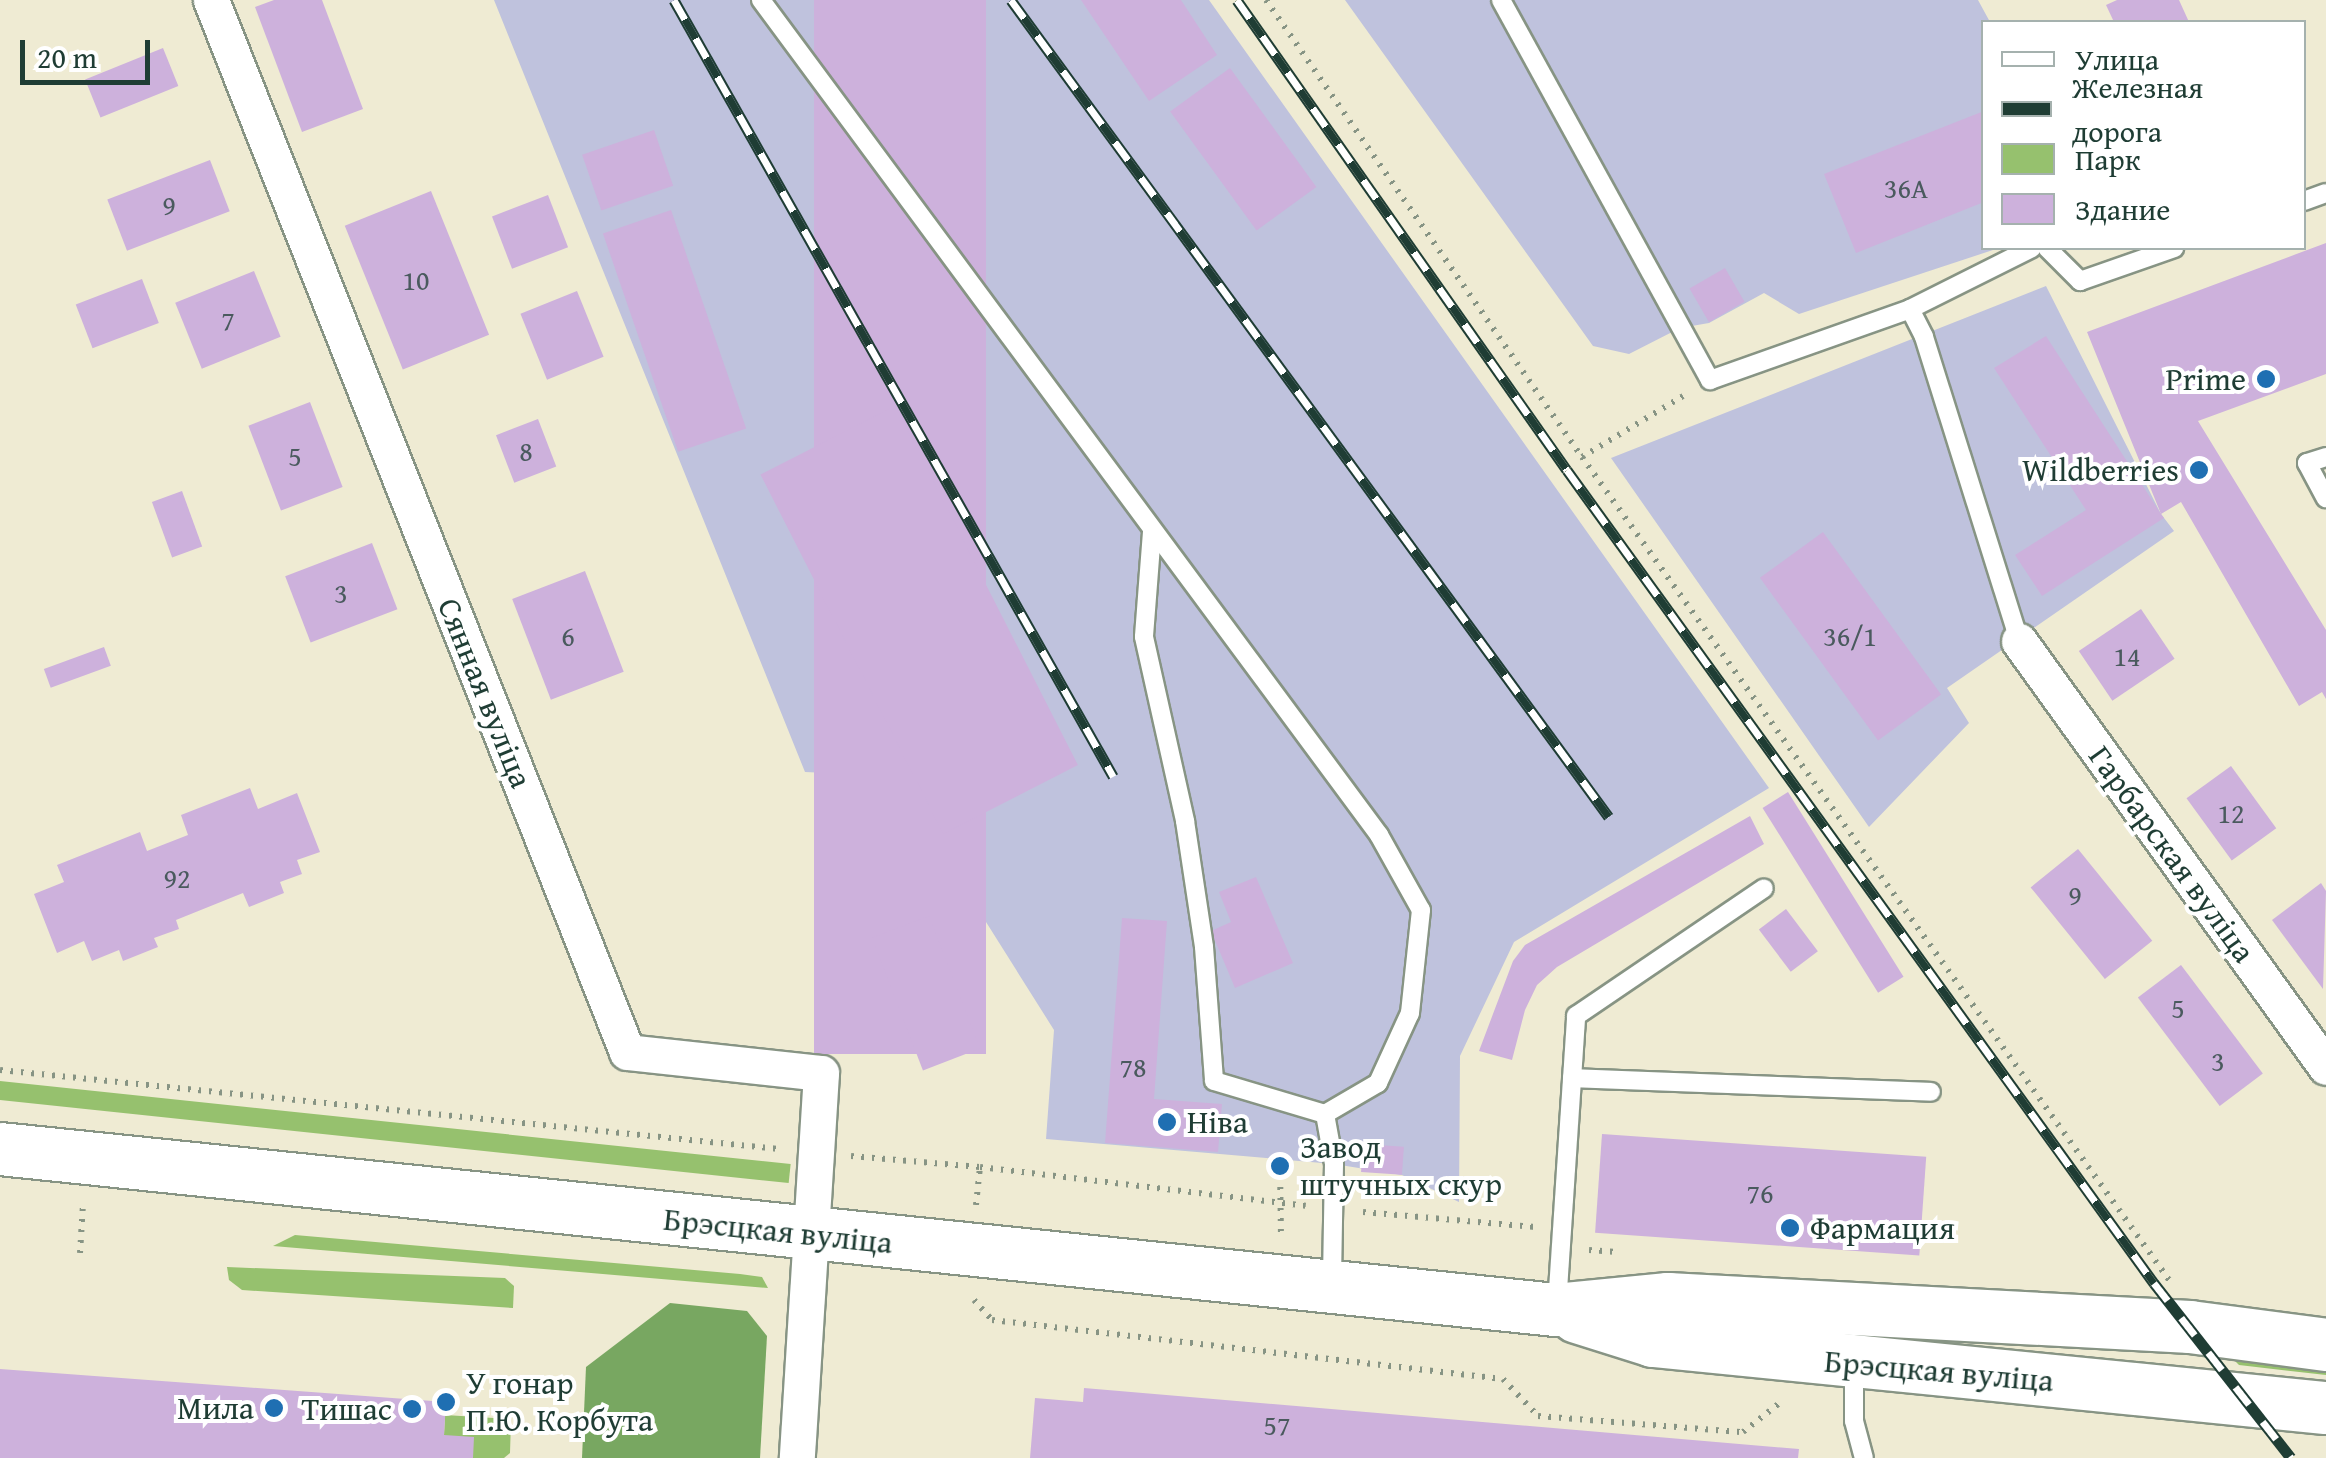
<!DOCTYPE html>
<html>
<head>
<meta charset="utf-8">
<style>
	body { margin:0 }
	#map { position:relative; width:2326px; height:1458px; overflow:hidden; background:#efebd3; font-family:"Gentium Book Plus",serif }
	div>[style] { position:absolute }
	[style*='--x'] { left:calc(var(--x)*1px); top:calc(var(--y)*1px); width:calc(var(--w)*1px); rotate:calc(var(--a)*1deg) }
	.industrial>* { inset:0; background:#bfc2dd }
	.green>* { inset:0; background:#96c16e; transform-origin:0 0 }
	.forest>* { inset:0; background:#78a761 }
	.building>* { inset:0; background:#cdb1dc; transform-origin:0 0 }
	.path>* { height:6px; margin-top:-3px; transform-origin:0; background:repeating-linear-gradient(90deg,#879484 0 2.5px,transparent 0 10.5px) }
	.roads { filter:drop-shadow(2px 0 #879484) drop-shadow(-2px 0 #879484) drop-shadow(0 2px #879484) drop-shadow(0 -2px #879484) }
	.service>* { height:18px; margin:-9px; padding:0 9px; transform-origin:9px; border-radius:9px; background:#fff }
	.minor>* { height:35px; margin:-17.5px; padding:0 17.5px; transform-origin:17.5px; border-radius:17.5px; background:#fff }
	.primary>* { height:52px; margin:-26px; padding:0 26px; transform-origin:26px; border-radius:26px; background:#fff }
	.rail>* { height:11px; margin-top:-5.5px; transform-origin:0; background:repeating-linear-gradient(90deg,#fff 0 22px,#1f3d34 0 44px); box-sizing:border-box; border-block:2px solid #1f3d34 }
	.dots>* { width:28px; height:28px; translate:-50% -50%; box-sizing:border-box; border:5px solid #fff; border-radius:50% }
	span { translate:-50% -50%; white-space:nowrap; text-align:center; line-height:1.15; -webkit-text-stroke:8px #fff; paint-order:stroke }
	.number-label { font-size:28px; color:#4a5a5e }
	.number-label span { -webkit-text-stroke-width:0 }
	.poi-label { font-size:32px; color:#1f3d34 }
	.right { translate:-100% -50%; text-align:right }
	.left { translate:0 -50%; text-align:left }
	.street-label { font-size:32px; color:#1f3d34 }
	.legend { position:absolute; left:1981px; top:20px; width:325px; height:230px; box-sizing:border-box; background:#fff; border:2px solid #a5b1ae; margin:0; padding:12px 18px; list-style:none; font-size:30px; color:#1f3d34 }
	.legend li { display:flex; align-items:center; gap:20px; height:50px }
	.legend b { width:50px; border:2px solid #a5b1ae }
	.scale { position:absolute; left:20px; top:40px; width:130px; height:45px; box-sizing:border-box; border:5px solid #1f3d34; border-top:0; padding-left:12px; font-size:30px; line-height:35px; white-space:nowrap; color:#1f3d34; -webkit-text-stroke:8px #fff; paint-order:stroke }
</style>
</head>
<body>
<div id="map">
	<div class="industrial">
		<i style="clip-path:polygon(494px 0,1209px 0,1769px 788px,1514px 942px,1460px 1056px,1459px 1202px,1402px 1175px,1334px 1164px,1046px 1139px,1054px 1030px,894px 776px,805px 772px)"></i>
		<i style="clip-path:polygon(1345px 0,1978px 0,1990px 22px,1984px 22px,1984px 248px,1999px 248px,1799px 314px,1764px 293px,1709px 323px,1680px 328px,1629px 354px,1593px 346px)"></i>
		<i style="clip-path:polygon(2046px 286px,2161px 514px,2174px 531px,1947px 688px,1969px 723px,1869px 827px,1611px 458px)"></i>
	</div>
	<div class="green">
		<i style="left:0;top:1081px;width:795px;height:19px;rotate:6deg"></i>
		<i style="clip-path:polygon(295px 1235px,740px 1274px,762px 1277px,768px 1288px,273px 1246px)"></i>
		<i style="clip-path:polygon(227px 1267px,505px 1278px,514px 1286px,513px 1308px,242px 1290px,229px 1280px)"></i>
		<i style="clip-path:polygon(2222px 1348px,2326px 1362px,2326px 1375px,2239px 1365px)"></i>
		<i style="clip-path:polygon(445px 1415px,511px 1419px,510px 1453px,504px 1458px,473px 1458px,444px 1435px)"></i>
	</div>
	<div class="forest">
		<i style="clip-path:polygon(670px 1303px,747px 1311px,767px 1336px,760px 1458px,582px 1458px,586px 1367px)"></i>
	</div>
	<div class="building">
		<i style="clip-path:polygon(274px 0,322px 0,363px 109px,302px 132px,255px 7px)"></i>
		<i style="left:814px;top:0;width:172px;height:1054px"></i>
		<i style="clip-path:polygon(1081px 0,1181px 0,1217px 55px,1149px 101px)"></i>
		<i style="clip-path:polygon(2117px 0,2179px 0,2189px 22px,2114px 22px,2106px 5px)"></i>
		<i style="left:163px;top:48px;width:41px;height:84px;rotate:68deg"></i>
		<i style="left:1230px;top:68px;width:147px;height:74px;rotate:54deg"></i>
		<i style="clip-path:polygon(1984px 111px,1984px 202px,1856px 253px,1824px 174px)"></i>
		<i style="left:654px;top:130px;width:59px;height:76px;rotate:71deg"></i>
		<i style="left:210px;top:160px;width:55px;height:110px;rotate:69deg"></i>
		<i style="left:431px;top:191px;width:155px;height:93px;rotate:68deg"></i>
		<i style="left:548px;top:195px;width:56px;height:60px;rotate:69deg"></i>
		<i style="left:671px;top:210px;width:231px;height:72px;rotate:71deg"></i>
		<i style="clip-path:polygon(2326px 243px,2326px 374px,2198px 421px,2326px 630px,2326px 699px,2322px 692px,2299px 706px,2181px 502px,2161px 514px,2164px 518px,2042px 596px,2015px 555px,2086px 510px,1994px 368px,2046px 336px,2161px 514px,2087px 332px)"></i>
		<i style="left:1725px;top:268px;width:39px;height:41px;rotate:60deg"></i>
		<i style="left:254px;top:271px;width:71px;height:85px;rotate:68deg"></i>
		<i style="left:142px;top:279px;width:47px;height:71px;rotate:69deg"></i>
		<i style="left:577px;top:291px;width:71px;height:61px;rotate:68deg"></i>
		<i style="left:310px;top:402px;width:91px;height:66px;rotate:69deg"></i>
		<i style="left:895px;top:406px;width:403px;height:151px;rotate:63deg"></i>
		<i style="left:538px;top:419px;width:51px;height:45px;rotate:69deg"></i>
		<i style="left:182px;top:491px;width:59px;height:32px;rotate:70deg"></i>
		<i style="left:1823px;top:532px;width:201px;height:78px;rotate:54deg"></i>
		<i style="left:372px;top:543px;width:71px;height:93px;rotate:69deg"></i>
		<i style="left:585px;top:571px;width:108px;height:78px;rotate:69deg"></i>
		<i style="left:2141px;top:609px;width:60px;height:75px;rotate:56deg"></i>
		<i style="left:104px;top:647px;width:20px;height:64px;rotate:70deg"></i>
		<i style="left:2231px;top:766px;width:77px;height:55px;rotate:54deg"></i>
		<i style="clip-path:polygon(250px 788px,258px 809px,297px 793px,320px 852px,297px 860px,302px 874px,280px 882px,284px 893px,249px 907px,243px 893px,176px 920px,179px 929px,154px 938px,158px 947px,123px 961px,119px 950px,92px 961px,84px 941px,57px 953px,34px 894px,64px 882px,57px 865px,140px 832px,147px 851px,188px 835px,181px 815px)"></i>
		<i style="left:1788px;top:792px;width:218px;height:30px;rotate:58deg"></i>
		<i style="clip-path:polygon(1750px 816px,1764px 844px,1557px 967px,1537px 985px,1525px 1010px,1512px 1060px,1479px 1051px,1513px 961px,1525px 945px)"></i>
		<i style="left:2078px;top:849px;width:118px;height:61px;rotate:51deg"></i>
		<i style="clip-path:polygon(1256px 877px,1293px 963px,1235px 988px,1211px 931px,1231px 922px,1219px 892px)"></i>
		<i style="clip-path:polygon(2321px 883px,2326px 891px,2323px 989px,2272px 920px)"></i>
		<i style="left:1786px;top:909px;width:53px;height:34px;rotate:53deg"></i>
		<i style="left:929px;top:916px;width:142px;height:61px;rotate:69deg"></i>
		<i style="clip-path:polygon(1122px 918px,1167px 921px,1154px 1099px,1222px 1104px,1218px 1152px,1105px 1143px)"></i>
		<i style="left:2181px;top:965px;width:136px;height:54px;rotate:53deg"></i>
		<i style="left:1602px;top:1134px;width:325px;height:99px;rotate:4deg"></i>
		<i style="left:1363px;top:1144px;width:41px;height:28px;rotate:4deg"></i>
		<i style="clip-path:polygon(0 1369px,446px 1402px,444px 1435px,474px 1437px,473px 1458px,0 1458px)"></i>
		<i style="clip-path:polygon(1084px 1388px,1799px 1449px,1798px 1458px,1030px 1458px,1035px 1398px,1083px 1402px)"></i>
	</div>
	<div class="path">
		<i style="--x:1266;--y:0;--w:556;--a:55.34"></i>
		<i style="--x:1582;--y:457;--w:1011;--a:54.5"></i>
		<i style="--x:1582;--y:457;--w:118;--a:-31.1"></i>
		<i style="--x:0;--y:1070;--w:783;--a:5.79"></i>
		<i style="--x:851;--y:1156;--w:129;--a:4.9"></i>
		<i style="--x:980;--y:1167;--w:328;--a:6.8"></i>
		<i style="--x:1280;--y:1166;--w:69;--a:89.2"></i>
		<i style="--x:976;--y:1205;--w:38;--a:-84"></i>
		<i style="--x:1363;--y:1212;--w:173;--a:5"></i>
		<i style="--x:1589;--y:1250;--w:28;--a:4"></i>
		<i style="--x:80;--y:1253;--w:49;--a:-86.5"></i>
		<i style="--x:974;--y:1300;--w:27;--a:48"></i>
		<i style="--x:992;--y:1320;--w:514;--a:6.59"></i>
		<i style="--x:1503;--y:1379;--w:51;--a:46.6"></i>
		<i style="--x:1538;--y:1416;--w:206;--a:4.5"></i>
		<i style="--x:1743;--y:1432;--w:50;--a:-38.5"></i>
	</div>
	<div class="roads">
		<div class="service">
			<i style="--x:761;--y:0;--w:1039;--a:53.49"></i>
			<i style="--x:1379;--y:835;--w:86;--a:60.8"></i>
			<i style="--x:1421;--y:910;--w:104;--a:96.1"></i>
			<i style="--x:1410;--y:1013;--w:77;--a:114.6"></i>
			<i style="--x:1378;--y:1083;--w:61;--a:149.7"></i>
			<i style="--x:1325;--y:1114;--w:51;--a:79.8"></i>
			<i style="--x:1334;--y:1164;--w:118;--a:91"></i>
			<i style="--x:1501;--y:0;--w:434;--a:61.2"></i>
			<i style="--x:1710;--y:380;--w:212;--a:-19.5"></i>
			<i style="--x:1910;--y:309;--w:136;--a:-26.6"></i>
			<i style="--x:2304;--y:201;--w:23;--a:-20"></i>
			<i style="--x:2047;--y:248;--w:47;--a:45"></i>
			<i style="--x:2080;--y:281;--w:100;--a:-19.3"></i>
			<i style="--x:1910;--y:309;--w:31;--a:63"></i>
			<i style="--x:1924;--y:337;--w:318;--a:72.6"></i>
			<i style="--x:2326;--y:457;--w:20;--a:162"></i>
			<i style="--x:2307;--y:463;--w:40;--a:62"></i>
			<i style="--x:1152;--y:532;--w:105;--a:94.4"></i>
			<i style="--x:1144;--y:637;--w:189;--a:77.4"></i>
			<i style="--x:1185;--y:821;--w:127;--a:81.4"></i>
			<i style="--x:1204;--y:947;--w:134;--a:85.7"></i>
			<i style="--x:1214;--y:1081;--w:116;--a:16.6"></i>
			<i style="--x:1572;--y:1078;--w:359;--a:2.2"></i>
			<i style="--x:1557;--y:1305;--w:290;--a:-86.2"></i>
			<i style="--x:1576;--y:1016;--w:227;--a:-34.2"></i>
			<i style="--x:1854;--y:1364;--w:57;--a:90"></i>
			<i style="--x:1854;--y:1421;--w:38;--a:75"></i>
		</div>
		<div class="minor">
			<i style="--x:211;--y:0;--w:1131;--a:68.42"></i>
			<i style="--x:627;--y:1052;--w:195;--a:6.2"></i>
			<i style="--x:821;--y:1073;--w:386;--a:93.6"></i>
			<i style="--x:2019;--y:641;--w:525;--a:54.22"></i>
		</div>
		<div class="primary">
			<i style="--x:0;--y:1149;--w:1564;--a:5.91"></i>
			<i style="--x:1556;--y:1310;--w:113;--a:-5.6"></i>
			<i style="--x:1668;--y:1299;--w:523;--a:3.07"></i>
			<i style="--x:2190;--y:1327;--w:137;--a:7.5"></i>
			<i style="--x:1577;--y:1317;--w:80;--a:17.5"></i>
			<i style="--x:1653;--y:1341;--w:676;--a:5.69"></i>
		</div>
	</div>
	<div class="rail">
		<i style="--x:674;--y:0;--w:892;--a:60.5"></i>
		<i style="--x:1011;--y:0;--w:1012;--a:53.8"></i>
		<i style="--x:1237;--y:0;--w:574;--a:54.93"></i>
		<i style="--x:1567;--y:470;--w:1003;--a:54.17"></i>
		<i style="--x:2154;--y:1283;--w:222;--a:51.9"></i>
	</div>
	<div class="dots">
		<i style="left:2266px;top:379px;background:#1f6fb2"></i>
		<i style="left:2199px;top:470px;background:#1f6fb2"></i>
		<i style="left:1167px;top:1122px;background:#1f6fb2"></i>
		<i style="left:1280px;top:1166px;background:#1f6fb2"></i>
		<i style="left:1790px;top:1228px;background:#1f6fb2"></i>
		<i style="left:446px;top:1402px;background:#1f6fb2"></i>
		<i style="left:274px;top:1408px;background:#1f6fb2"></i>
		<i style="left:412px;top:1409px;background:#1f6fb2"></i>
	</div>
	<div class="number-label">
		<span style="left:1906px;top:188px">36А</span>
		<span style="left:169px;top:205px">9</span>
		<span style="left:416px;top:280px">10</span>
		<span style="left:228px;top:320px">7</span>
		<span style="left:526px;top:451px">8</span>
		<span style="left:295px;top:456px">5</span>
		<span style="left:341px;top:593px">3</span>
		<span style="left:568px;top:636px">6</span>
		<span style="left:1850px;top:636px">36/1</span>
		<span style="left:2127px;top:656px">14</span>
		<span style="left:2231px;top:813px">12</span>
		<span style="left:177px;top:878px">92</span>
		<span style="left:2075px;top:895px">9</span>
		<span style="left:2178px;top:1008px">5</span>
		<span style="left:2218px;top:1061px">3</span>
		<span style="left:1133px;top:1067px">78</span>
		<span style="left:1760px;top:1193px">76</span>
		<span style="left:1277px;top:1425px">57</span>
	</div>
	<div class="poi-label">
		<span class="right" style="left:2246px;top:379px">Prime</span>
		<span class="right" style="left:2179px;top:470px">Wildberries</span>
		<span class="left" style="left:1187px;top:1122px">Ніва</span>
		<span class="left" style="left:1300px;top:1166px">Завод<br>штучных скур</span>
		<span class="left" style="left:1810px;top:1228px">Фармация</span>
		<span class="left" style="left:466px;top:1402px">У гонар<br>П.Ю. Корбута</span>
		<span class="right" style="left:254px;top:1408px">Мила</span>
		<span class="right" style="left:392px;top:1409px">Тишас</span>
	</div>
	<div class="street-label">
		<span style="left:485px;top:693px;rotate:68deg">Сянная вуліца</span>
		<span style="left:2172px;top:854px;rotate:54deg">Гарбарская вуліца</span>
		<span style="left:778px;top:1231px;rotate:6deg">Брэсцкая вуліца</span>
		<span style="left:1939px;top:1371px;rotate:5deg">Брэсцкая вуліца</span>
	</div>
	<ul class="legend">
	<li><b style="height:12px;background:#fff"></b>Улица</li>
	<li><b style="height:12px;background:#1f3d34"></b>Железная дорога</li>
	<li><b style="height:28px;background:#96c16e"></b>Парк</li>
	<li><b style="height:28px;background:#cdb1dc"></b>Здание</li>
	</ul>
	<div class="scale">20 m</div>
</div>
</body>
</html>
